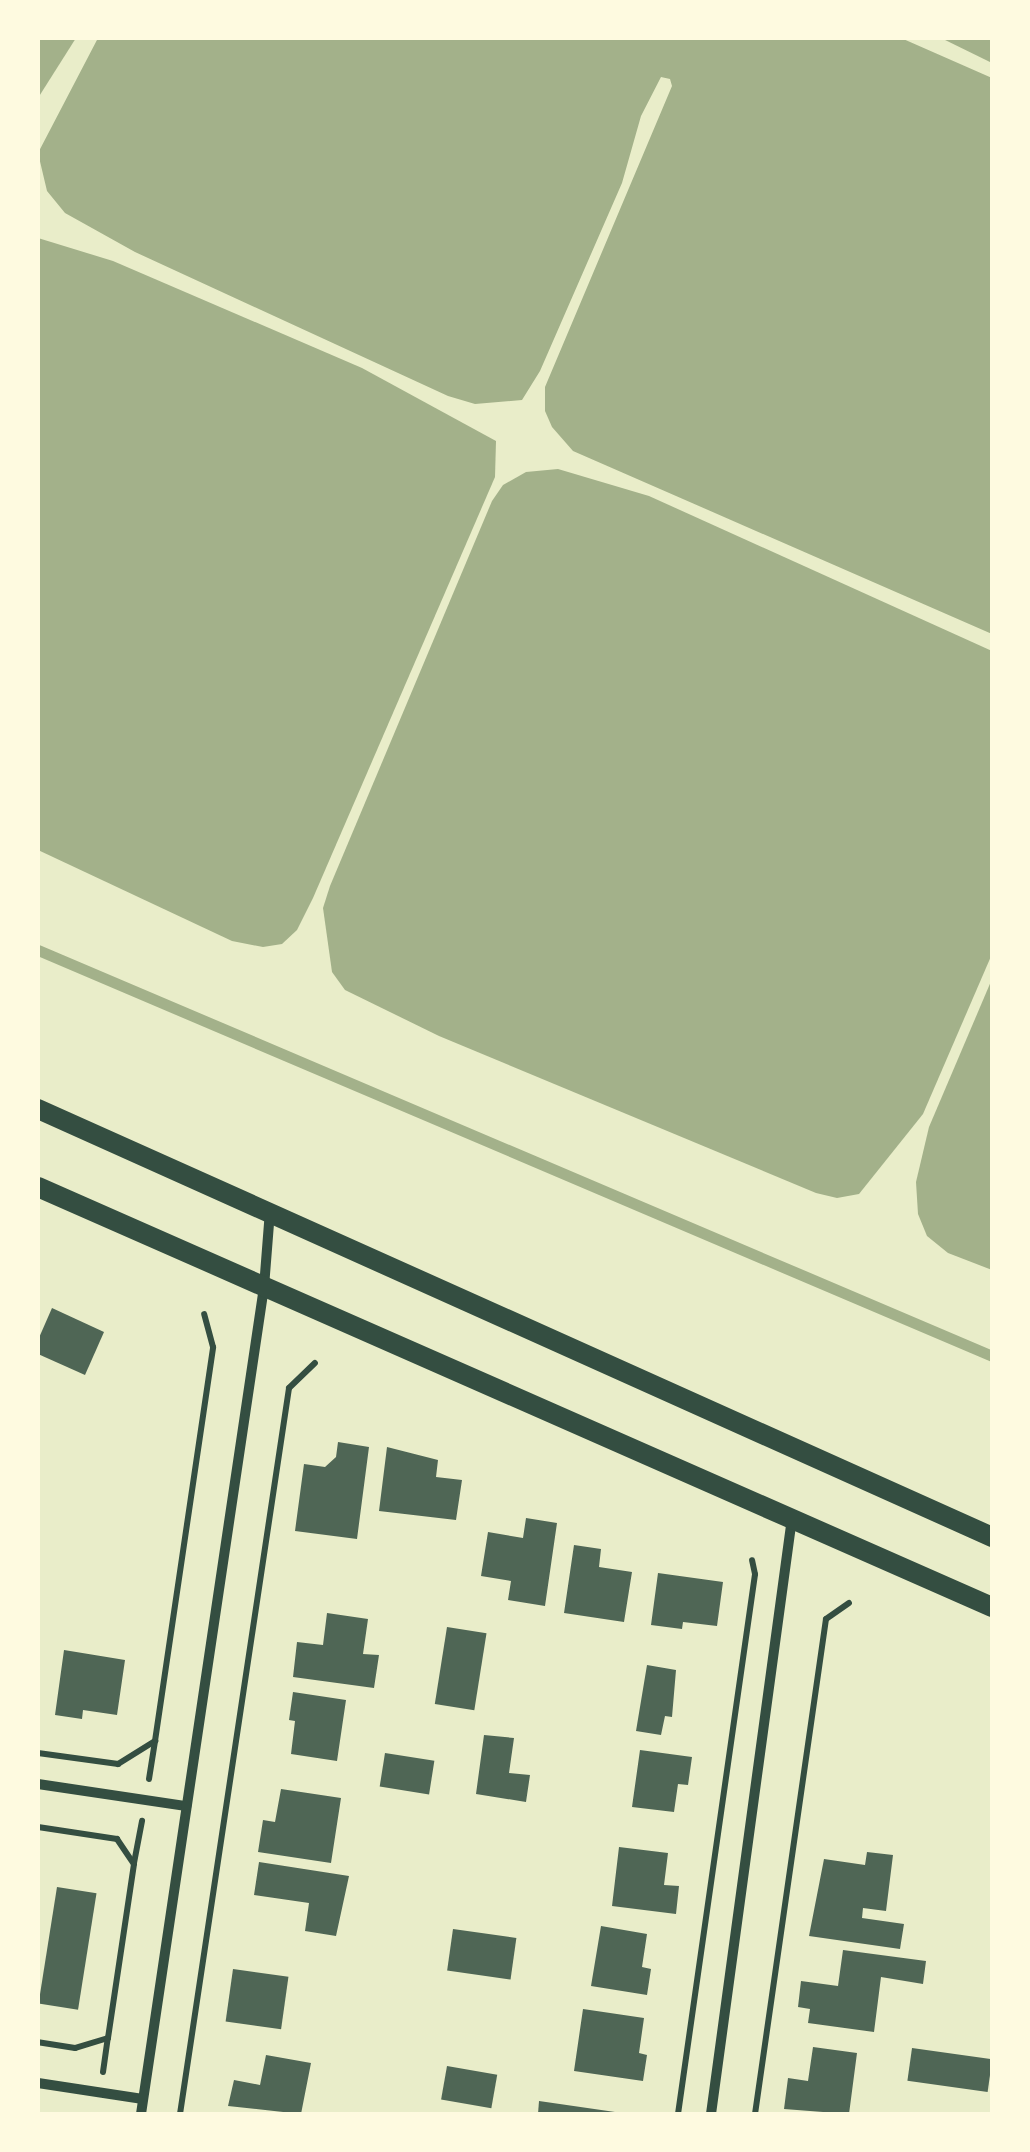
<!DOCTYPE html>
<html>
<head>
<meta charset="utf-8">
<style>
	body { margin:0 }
	#map { position:relative; width:1030px; height:2152px; overflow:hidden; background:#e9edc9; font-family:Figtree,sans-serif }
	div>[style] { position:absolute }
	[style*='--x'] { left:calc(var(--x)*1px); top:calc(var(--y)*1px); width:calc(var(--w)*1px); rotate:calc(var(--a)*1deg) }
	.water>* { inset:0; background:#a3b18a }
	.stream>* { height:11px; margin:-5.5px; padding:0 5.5px; transform-origin:5.5px; border-radius:5.5px; background:#a3b18a }
	.building>* { inset:0; background:#4f6655; transform-origin:0 0 }
	.path>* { height:6px; margin:-3px; padding:0 3px; transform-origin:3px; border-radius:3px; background:#344e41 }
	.minor>* { height:10px; margin:-5px; padding:0 5px; transform-origin:5px; border-radius:5px; background:#344e41 }
	.secondary>* { height:20px; margin:-10px; padding:0 10px; transform-origin:10px; border-radius:10px; background:#344e41 }
	span { translate:-50% -50%; white-space:nowrap; text-align:center; line-height:1.15; -webkit-text-stroke:8px #fefae0; paint-order:stroke }
	.frame { position:absolute; inset:0; border:40px solid #fefae0; pointer-events:none }
</style>
</head>
<body>
<div id="map">
	<div class="water">
		<i style="clip-path:polygon(38px 38px,76px 38px,38px 98px)"></i>
		<i style="clip-path:polygon(98px 38px,901px 38px,992px 78px,992px 634px,573px 451px,552px 427px,545px 411px,545px 387px,672px 86px,670px 79px,661px 77px,641px 116px,622px 183px,540px 371px,522px 400px,475px 404px,448px 396px,135px 252px,65px 213px,47px 191px,38px 153px)"></i>
		<i style="clip-path:polygon(941px 38px,992px 38px,992px 63px)"></i>
		<i style="clip-path:polygon(38px 238px,113px 261px,362px 368px,496px 441px,495px 477px,313px 898px,297px 930px,282px 944px,263px 947px,232px 941px,38px 850px)"></i>
		<i style="clip-path:polygon(558px 469px,649px 496px,992px 651px,992px 954px,923px 1114px,859px 1194px,837px 1198px,816px 1193px,439px 1036px,345px 990px,332px 972px,323px 908px,330px 886px,492px 501px,503px 485px,526px 472px)"></i>
		<i style="clip-path:polygon(992px 979px,992px 1270px,948px 1253px,927px 1236px,918px 1214px,916px 1182px,929px 1127px)"></i>
	</div>
	<div class="stream">
		<i style="--x:38;--y:950;--w:1037;--a:23.05"></i>
	</div>
	<div class="building">
		<i style="clip-path:polygon(52px 1308px,104px 1332px,85px 1375px,38px 1354px,38px 1340px)"></i>
		<i style="clip-path:polygon(338px 1442px,369px 1447px,357px 1539px,295px 1531px,304px 1464px,325px 1467px,336px 1457px)"></i>
		<i style="clip-path:polygon(387px 1447px,438px 1460px,436px 1477px,462px 1480px,456px 1520px,379px 1511px)"></i>
		<i style="clip-path:polygon(526px 1518px,557px 1523px,545px 1606px,508px 1600px,511px 1581px,481px 1576px,488px 1532px,523px 1538px)"></i>
		<i style="clip-path:polygon(574px 1545px,601px 1549px,599px 1567px,632px 1572px,624px 1622px,564px 1613px)"></i>
		<i style="clip-path:polygon(658px 1573px,723px 1582px,717px 1626px,683px 1622px,682px 1629px,651px 1625px)"></i>
		<i style="clip-path:polygon(327px 1613px,368px 1619px,363px 1654px,379px 1655px,374px 1688px,293px 1677px,297px 1642px,323px 1645px)"></i>
		<i style="left:447px;top:1627px;width:40px;height:78px;rotate:9deg"></i>
		<i style="clip-path:polygon(64px 1650px,125px 1660px,117px 1715px,83px 1710px,82px 1719px,55px 1715px)"></i>
		<i style="clip-path:polygon(647px 1665px,676px 1670px,672px 1717px,665px 1716px,661px 1735px,636px 1731px)"></i>
		<i style="clip-path:polygon(293px 1692px,346px 1700px,337px 1761px,291px 1754px,295px 1721px,289px 1720px)"></i>
		<i style="clip-path:polygon(484px 1735px,514px 1738px,509px 1773px,530px 1775px,526px 1802px,476px 1794px)"></i>
		<i style="clip-path:polygon(640px 1750px,692px 1757px,688px 1785px,678px 1784px,674px 1812px,632px 1807px)"></i>
		<i style="left:385px;top:1753px;width:50px;height:34px;rotate:9deg"></i>
		<i style="clip-path:polygon(281px 1789px,341px 1798px,331px 1863px,258px 1852px,263px 1820px,275px 1822px)"></i>
		<i style="clip-path:polygon(619px 1847px,668px 1853px,664px 1885px,679px 1886px,676px 1914px,612px 1906px)"></i>
		<i style="clip-path:polygon(867px 1852px,893px 1855px,886px 1911px,863px 1908px,862px 1918px,904px 1924px,900px 1949px,809px 1936px,824px 1859px,865px 1865px)"></i>
		<i style="clip-path:polygon(259px 1862px,349px 1876px,336px 1936px,305px 1931px,309px 1903px,254px 1895px)"></i>
		<i style="left:57px;top:1887px;width:40px;height:118px;rotate:9deg"></i>
		<i style="clip-path:polygon(601px 1926px,647px 1934px,642px 1967px,651px 1969px,647px 1995px,591px 1986px)"></i>
		<i style="left:453px;top:1929px;width:64px;height:42px;rotate:8deg"></i>
		<i style="clip-path:polygon(843px 1950px,926px 1961px,923px 1984px,881px 1977px,874px 2032px,808px 2023px,810px 2009px,798px 2007px,801px 1981px,838px 1986px)"></i>
		<i style="left:233px;top:1969px;width:56px;height:53px;rotate:8deg"></i>
		<i style="clip-path:polygon(583px 2009px,644px 2018px,639px 2053px,647px 2055px,643px 2081px,574px 2071px)"></i>
		<i style="clip-path:polygon(813px 2047px,857px 2053px,849px 2114px,784px 2109px,788px 2078px,808px 2081px)"></i>
		<i style="left:912px;top:2048px;width:81px;height:33px;rotate:8deg"></i>
		<i style="clip-path:polygon(266px 2055px,311px 2063px,301px 2114px,228px 2106px,234px 2080px,260px 2085px)"></i>
		<i style="left:447px;top:2066px;width:51px;height:34px;rotate:10deg"></i>
		<i style="clip-path:polygon(539px 2101px,615px 2112px,615px 2114px,538px 2114px)"></i>
	</div>
	<div class="path">
		<i style="--x:38;--y:1753;--w:81;--a:7.8"></i>
		<i style="--x:118;--y:1764;--w:44;--a:-31.9"></i>
		<i style="--x:155;--y:1741;--w:398;--a:-81.6"></i>
		<i style="--x:213;--y:1347;--w:34;--a:-105"></i>
		<i style="--x:149;--y:1779;--w:37;--a:-81"></i>
		<i style="--x:38;--y:1827;--w:80;--a:8.6"></i>
		<i style="--x:117;--y:1839;--w:30;--a:56"></i>
		<i style="--x:134;--y:1864;--w:176;--a:98.5"></i>
		<i style="--x:108;--y:2038;--w:34;--a:163"></i>
		<i style="--x:75;--y:2048;--w:37;--a:-171"></i>
		<i style="--x:134;--y:1863;--w:43;--a:-79.2"></i>
		<i style="--x:103;--y:2072;--w:34;--a:-82"></i>
		<i style="--x:180;--y:2114;--w:734;--a:-81.46"></i>
		<i style="--x:289;--y:1388;--w:36;--a:-44"></i>
		<i style="--x:678;--y:2114;--w:545;--a:-81.88"></i>
		<i style="--x:755;--y:1574;--w:14;--a:-102"></i>
		<i style="--x:755;--y:2114;--w:500;--a:-81.84"></i>
		<i style="--x:826;--y:1619;--w:28;--a:-35"></i>
	</div>
	<div class="minor">
		<i style="--x:38;--y:1784;--w:150;--a:8.5"></i>
		<i style="--x:38;--y:2083;--w:106;--a:8.7"></i>
		<i style="--x:141;--y:2114;--w:836;--a:-81.54"></i>
		<i style="--x:264;--y:1287;--w:76;--a:-85.5"></i>
		<i style="--x:711;--y:2114;--w:601;--a:-82.26"></i>
	</div>
	<div class="secondary">
		<i style="--x:38;--y:1109;--w:1046;--a:24.16"></i>
		<i style="--x:38;--y:1187;--w:1042;--a:23.76"></i>
	</div>
	<div class="frame"></div>
</div>
</body>
</html>
